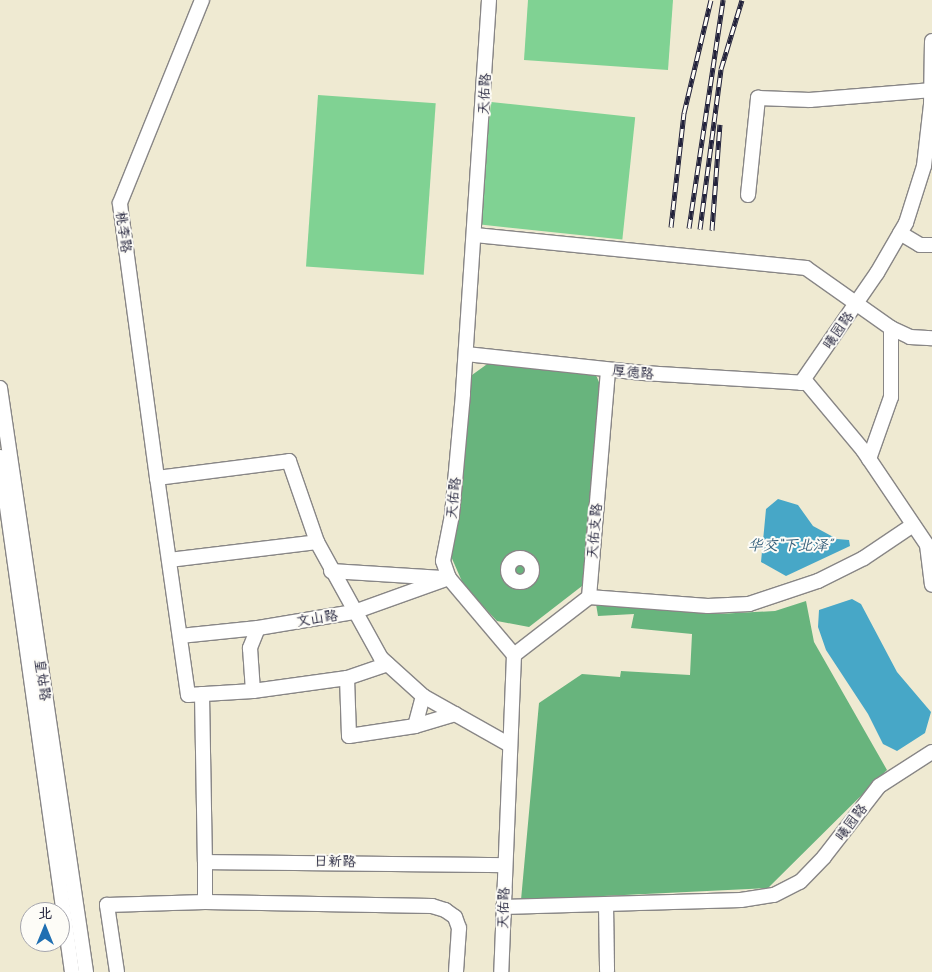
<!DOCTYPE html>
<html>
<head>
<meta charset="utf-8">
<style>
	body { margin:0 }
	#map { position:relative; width:932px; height:972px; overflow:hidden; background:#efead2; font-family:"Patrick Hand","LXGW WenKai TC",sans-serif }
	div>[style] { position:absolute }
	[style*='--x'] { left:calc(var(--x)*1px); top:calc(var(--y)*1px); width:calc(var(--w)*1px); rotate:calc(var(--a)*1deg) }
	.green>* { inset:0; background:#80d293; transform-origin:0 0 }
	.forest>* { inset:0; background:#68b47d }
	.water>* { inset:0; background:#47a7c7 }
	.roads { filter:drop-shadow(1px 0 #888686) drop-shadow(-1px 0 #888686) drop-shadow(0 1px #888686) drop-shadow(0 -1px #888686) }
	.minor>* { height:14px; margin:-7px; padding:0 7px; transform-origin:7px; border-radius:7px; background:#fff }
	.minor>.ring { margin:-7px; padding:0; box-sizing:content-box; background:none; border:14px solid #fff; border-radius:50% }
	.rail>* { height:5px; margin-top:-2.5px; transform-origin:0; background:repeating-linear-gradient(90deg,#fdfcf7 0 9px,#22223b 0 18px); box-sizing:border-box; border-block:1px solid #22223b }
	span { translate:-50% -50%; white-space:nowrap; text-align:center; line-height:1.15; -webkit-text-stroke:4px #fdfcf7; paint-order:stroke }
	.street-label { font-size:14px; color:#22223b }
	.water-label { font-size:15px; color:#335e7a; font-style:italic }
	.north { position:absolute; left:20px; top:902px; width:50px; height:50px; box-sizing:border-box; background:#fdfcf7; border:1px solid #a5a5ac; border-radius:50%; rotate:0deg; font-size:14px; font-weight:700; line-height:20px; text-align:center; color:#22223b }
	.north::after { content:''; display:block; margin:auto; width:18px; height:22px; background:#1f6fb2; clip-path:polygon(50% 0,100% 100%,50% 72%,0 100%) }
</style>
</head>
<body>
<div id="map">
	<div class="green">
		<i style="clip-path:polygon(528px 0,673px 0,668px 70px,524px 60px)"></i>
		<i style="left:318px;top:95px;width:118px;height:172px;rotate:4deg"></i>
		<i style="left:491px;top:102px;width:145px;height:123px;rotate:6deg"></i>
	</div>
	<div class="forest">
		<i style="clip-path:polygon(490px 362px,596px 375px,601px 387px,582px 586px,529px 627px,497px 621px,464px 586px,450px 554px,459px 512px,472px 375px)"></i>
		<i style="clip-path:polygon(806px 601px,814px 642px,887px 770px,768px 888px,521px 900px,539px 703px,582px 674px,620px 677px,621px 671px,690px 675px,692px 634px,631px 628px,634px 614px,598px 616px,596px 604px,717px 614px,775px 611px)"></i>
	</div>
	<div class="water">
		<i style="clip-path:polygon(778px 499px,798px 505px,813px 526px,837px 539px,849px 540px,850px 546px,786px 576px,761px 562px,766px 509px)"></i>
		<i style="clip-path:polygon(852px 599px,861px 604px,897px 672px,931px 712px,925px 733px,897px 751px,883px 744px,868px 714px,826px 650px,818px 627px,819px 610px)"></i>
	</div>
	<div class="roads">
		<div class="minor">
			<i style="--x:489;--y:0;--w:395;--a:93.8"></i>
			<i style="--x:463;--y:394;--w:121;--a:95.2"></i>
			<i style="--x:452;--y:515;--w:47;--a:101.1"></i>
			<i style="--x:443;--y:561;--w:18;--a:71"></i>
			<i style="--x:449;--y:578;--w:101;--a:49.8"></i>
			<i style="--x:514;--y:655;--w:317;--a:92.3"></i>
			<i style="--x:748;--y:195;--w:98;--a:-84.1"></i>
			<i style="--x:758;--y:98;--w:52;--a:2.2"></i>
			<i style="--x:810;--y:100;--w:122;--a:-4.7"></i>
			<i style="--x:900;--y:233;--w:23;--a:31"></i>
			<i style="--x:920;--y:245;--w:12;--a:0"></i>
			<i style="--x:475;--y:235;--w:333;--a:5.7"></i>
			<i style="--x:806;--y:268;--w:104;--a:35.2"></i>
			<i style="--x:891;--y:328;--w:69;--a:90"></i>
			<i style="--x:891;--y:397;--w:66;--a:109.5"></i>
			<i style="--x:891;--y:328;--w:21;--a:25"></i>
			<i style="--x:910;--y:337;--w:22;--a:3"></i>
			<i style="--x:466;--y:354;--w:178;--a:6.1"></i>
			<i style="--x:643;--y:373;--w:164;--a:3.5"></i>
			<i style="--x:807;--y:383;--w:87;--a:50.1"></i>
			<i style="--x:863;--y:450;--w:115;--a:56"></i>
			<i style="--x:927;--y:545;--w:40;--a:82.9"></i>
			<i style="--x:801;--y:383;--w:134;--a:-55.4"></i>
			<i style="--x:877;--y:273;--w:58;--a:-59.9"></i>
			<i style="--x:906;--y:223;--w:60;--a:-72.5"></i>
			<i style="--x:924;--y:166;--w:61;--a:-83.5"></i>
			<i style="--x:931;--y:105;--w:64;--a:-89.1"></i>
			<i style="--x:0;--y:388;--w:590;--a:81.62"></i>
			<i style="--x:0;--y:457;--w:520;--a:82.04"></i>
			<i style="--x:157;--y:478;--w:277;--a:-97.7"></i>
			<i style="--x:120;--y:203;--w:219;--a:-68"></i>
			<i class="ring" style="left:508px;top:558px;width:10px;height:10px"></i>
			<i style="--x:169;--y:560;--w:149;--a:-6.9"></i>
			<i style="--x:331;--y:571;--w:112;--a:3.6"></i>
			<i style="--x:589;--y:597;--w:119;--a:4.3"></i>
			<i style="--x:708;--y:606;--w:41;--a:-2.8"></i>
			<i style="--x:749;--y:604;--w:73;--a:-18.4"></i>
			<i style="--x:818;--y:581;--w:51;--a:-26.6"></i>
			<i style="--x:864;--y:558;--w:59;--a:-34"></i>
			<i style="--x:258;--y:628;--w:22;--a:112"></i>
			<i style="--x:250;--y:648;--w:43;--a:86"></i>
			<i style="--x:253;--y:691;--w:65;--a:176.5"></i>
			<i style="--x:188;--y:695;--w:219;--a:-98.1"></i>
			<i style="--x:157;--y:478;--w:133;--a:-7.3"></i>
			<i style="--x:289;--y:461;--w:86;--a:70.9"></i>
			<i style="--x:317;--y:542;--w:132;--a:61.1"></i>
			<i style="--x:381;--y:658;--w:57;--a:42.1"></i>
			<i style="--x:423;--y:696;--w:100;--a:29.4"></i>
			<i style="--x:180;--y:636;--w:78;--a:-5.9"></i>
			<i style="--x:258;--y:628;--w:97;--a:-9.5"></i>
			<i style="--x:354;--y:612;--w:101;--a:-19.7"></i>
			<i style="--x:514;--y:655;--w:95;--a:-37.7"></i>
			<i style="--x:589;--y:597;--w:228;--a:-85.2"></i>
			<i style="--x:347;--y:678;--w:43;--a:-18.9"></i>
			<i style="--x:253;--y:691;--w:95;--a:-7.9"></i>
			<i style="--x:347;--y:678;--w:58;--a:88"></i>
			<i style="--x:349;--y:736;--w:67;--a:-8.6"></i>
			<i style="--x:415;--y:726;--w:42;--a:-16.7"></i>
			<i style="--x:202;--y:694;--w:168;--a:89"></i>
			<i style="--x:415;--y:726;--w:31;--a:-75"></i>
			<i style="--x:205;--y:902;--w:40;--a:-90"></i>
			<i style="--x:205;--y:862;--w:300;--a:0.6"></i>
			<i style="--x:606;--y:904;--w:67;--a:89.1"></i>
			<i style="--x:503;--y:907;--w:238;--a:-1.7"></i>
			<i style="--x:741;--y:900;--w:33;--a:-9"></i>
			<i style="--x:774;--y:895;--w:29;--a:-27"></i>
			<i style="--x:800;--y:882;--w:35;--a:-46"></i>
			<i style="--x:824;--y:857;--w:90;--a:-52.2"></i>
			<i style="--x:879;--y:786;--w:63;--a:-32.7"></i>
			<i style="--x:117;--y:972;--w:68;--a:-98.5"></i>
			<i style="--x:107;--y:905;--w:98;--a:-1.8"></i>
			<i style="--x:205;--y:902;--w:227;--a:1"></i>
			<i style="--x:432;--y:906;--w:14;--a:17"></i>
			<i style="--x:445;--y:910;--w:12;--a:35"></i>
			<i style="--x:455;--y:917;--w:12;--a:70"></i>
			<i style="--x:459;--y:928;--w:44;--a:93.9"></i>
		</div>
	</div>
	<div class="rail">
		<i style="--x:671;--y:227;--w:115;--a:-83.5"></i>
		<i style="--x:684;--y:113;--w:116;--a:-76.6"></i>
		<i style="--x:689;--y:228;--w:231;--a:-81.5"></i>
		<i style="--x:700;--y:229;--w:161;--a:-82.5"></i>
		<i style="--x:721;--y:69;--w:72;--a:-73.1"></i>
		<i style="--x:712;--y:230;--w:106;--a:-85.7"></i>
	</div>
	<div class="street-label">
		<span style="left:484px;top:94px;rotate:-87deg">天佑路</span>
		<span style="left:124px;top:232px;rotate:82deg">桃李路</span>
		<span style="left:838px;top:330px;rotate:-55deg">曦园路</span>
		<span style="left:633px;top:372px;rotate:5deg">厚德路</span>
		<span style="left:453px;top:498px;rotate:-84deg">天佑路</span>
		<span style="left:594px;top:531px;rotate:-85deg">天佑支路</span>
		<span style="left:317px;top:618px;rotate:-9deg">文山路</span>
		<span style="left:43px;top:680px;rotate:82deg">皇姑路</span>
		<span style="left:851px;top:822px;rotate:-53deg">曦园路</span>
		<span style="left:335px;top:861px;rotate:1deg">日新路</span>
		<span style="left:503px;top:908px;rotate:-88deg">天佑路</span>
	</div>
	<div class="water-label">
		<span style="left:790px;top:545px">华交“下北泽”</span>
	</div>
	<div class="north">北</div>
</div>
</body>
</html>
